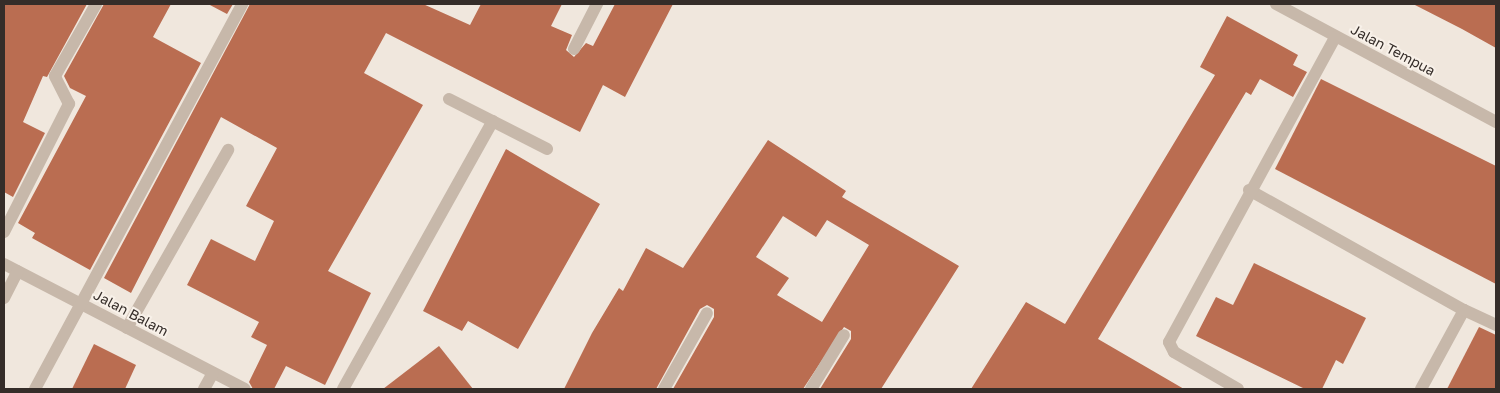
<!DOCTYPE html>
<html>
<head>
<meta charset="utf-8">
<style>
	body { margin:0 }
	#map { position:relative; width:1500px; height:393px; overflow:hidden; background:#f0e7dd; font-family:"Golos Text",sans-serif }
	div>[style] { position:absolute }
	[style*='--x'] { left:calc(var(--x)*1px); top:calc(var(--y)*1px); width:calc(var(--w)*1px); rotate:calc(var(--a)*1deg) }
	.building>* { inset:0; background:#ba6d51 }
	.minor>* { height:12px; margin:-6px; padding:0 6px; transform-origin:6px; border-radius:6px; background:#c7b8aa }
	span { translate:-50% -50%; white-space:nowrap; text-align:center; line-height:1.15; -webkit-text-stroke:4px #f8f1e9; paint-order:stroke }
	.street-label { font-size:14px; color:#352d29 }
	.frame { position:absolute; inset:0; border:5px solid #352d29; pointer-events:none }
</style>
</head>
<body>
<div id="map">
	<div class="building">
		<i style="clip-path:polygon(4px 4px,87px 4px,47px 77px,43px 76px,23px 122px,45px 133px,13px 197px,4px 192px)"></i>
		<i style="clip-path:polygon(104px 4px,171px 4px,153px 37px,201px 63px,90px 270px,32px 238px,35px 233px,18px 223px,86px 96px,70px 88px,64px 76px)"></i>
		<i style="clip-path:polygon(208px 4px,233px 4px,227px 14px)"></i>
		<i style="clip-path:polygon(250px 4px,423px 4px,470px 25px,481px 4px,562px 4px,551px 26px,572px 35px,566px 50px,574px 57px,586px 43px,593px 46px,615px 4px,673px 4px,625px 97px,603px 85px,580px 132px,386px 33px,364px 73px,423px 105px,328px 271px,371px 293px,325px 385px,286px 366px,274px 389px,253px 389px,249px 382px,267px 345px,251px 337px,259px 322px,187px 285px,211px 239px,255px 261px,274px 221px,246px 206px,277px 148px,221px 117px,131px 293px,104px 278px)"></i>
		<i style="clip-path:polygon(1413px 4px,1496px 4px,1496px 48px,1462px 29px)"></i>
		<i style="clip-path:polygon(1227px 16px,1298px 55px,1293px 65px,1307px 72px,1293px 97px,1260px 79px,1251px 95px,1246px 92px,1098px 339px,1184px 389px,971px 389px,1026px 302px,1065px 324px,1215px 75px,1200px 67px)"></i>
		<i style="clip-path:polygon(1321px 79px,1496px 166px,1496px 284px,1275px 169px)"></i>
		<i style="clip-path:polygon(evenodd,768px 140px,846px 191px,842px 197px,959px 266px,881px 389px,820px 389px,851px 339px,851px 331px,844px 327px,803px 389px,673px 389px,714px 317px,714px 309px,707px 305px,700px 309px,656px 389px,564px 389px,592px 333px,619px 288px,623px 291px,646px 248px,683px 268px,768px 140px,783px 216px,816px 237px,827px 220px,869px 245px,822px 322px,777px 295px,789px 278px,756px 257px,783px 216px)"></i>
		<i style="clip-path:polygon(506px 149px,600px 204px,518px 349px,468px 321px,462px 331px,423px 311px)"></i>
		<i style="clip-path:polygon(1254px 263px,1366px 318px,1343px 364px,1336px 360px,1322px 389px,1305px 389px,1196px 336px,1216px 297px,1233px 305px)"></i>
		<i style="clip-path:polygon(1479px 327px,1496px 335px,1496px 389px,1447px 389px)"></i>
		<i style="clip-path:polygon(94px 344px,136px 365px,125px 389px,72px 389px)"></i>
		<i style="clip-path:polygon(439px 346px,473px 389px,383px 389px)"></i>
	</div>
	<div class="minor">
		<i style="--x:1276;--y:4;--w:250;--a:28.2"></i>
		<i style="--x:574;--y:49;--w:51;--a:-62.9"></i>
		<i style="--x:449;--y:99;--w:110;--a:27"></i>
		<i style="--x:1249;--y:190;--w:246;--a:29.2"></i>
		<i style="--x:1464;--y:310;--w:90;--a:118.6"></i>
		<i style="--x:4;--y:232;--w:144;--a:-63.1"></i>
		<i style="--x:69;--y:104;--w:31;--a:-117"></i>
		<i style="--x:55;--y:76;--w:83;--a:-60.3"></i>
		<i style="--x:4;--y:264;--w:271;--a:27.4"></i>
		<i style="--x:4;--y:298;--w:30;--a:-63"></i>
		<i style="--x:1464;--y:310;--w:35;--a:25"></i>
		<i style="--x:127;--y:328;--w:205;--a:-60.4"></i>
		<i style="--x:35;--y:389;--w:437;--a:-61.7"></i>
		<i style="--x:204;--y:389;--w:18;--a:-61"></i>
		<i style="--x:343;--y:389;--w:307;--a:-60.8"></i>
		<i style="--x:664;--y:389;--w:87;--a:-60.5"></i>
		<i style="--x:811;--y:389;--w:63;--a:-58.6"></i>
		<i style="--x:1238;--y:389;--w:74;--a:-150"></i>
		<i style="--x:1174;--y:352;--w:11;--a:-117"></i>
		<i style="--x:1169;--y:342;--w:347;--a:-61.4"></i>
	</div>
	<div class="street-label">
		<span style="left:1393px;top:50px;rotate:28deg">Jalan Tempua</span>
		<span style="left:131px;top:313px;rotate:28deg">Jalan Balam</span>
	</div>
	<div class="frame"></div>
</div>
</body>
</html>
